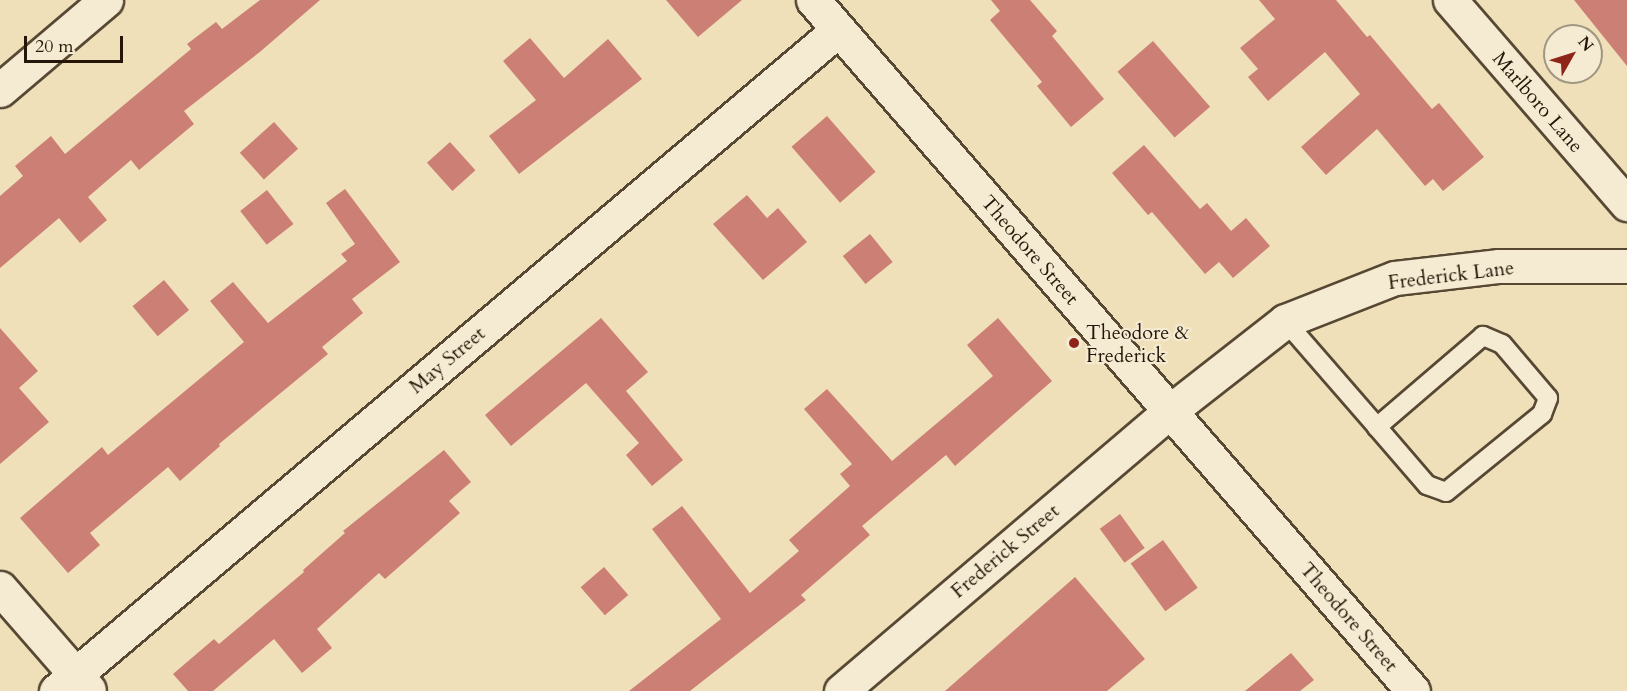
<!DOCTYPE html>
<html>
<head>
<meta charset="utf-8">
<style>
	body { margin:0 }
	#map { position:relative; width:1627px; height:691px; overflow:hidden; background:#f0e0b9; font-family:Cardo,serif }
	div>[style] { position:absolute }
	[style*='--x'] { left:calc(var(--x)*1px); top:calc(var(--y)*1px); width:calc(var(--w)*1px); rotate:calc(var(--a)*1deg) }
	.building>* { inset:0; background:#cc7f75; transform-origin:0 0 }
	.roads { filter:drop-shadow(2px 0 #574834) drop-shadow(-2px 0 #574834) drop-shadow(0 2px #574834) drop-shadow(0 -2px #574834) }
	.lane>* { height:18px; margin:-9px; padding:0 9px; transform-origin:9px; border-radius:9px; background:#f5ebd2 }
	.street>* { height:33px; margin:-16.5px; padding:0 16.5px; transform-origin:16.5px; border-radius:16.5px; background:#f5ebd2 }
	.secondary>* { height:33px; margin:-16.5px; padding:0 16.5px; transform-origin:16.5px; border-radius:16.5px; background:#f5ebd2 }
	.dots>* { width:16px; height:16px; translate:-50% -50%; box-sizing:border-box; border:3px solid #f5ebd2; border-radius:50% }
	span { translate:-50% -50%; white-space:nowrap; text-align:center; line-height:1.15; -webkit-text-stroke:4.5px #f5ebd2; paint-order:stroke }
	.street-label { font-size:20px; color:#241608 }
	.poi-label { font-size:20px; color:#241608 }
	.left { translate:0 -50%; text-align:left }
	.north { position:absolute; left:1543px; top:24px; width:60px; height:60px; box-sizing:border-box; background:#f5ebd2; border:2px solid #a19681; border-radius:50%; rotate:51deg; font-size:16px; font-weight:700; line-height:24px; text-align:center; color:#241608 }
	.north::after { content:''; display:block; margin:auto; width:21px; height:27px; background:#8f2418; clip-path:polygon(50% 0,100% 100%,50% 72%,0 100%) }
	.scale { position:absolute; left:24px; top:36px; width:99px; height:27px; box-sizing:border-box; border:3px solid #241608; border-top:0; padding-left:8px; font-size:18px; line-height:21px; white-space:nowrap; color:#241608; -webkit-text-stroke:4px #f5ebd2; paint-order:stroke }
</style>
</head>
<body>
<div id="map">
	<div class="building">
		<i style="clip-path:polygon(260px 0,320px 0,261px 51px,184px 111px,194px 124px,139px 170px,131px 160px,88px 197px,107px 220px,80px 243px,59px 218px,0 268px,0 196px,23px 176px,15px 166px,51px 136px,65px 154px,191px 49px,187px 44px,216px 22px,222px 29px)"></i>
		<i style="clip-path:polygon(666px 0,742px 0,698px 37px)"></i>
		<i style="clip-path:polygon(991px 0,1030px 0,1057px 31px,1052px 36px,1104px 99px,1071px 127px,1037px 86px,1042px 82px,990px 20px,1000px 11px)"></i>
		<i style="clip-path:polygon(1259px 0,1336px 0,1367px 37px,1370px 35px,1432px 109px,1439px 103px,1484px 157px,1443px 191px,1433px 179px,1425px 186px,1377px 129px,1326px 175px,1301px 147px,1360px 94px,1325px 52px,1268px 101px,1248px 77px,1258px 69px,1240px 48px,1275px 19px)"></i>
		<i style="clip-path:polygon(1574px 0,1627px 0,1627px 66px)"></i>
		<i style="clip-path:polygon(530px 38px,564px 78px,608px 39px,642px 79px,519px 174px,489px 136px,536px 100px,503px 61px)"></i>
		<i style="left:1153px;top:41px;width:87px;height:47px;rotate:49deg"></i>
		<i style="left:827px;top:116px;width:74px;height:47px;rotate:49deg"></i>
		<i style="left:274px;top:122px;width:36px;height:46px;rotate:48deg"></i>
		<i style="left:450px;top:142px;width:38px;height:31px;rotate:48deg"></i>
		<i style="clip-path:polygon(1144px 145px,1200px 209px,1207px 203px,1231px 231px,1246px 218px,1270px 246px,1233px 278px,1219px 262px,1205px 274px,1152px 212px,1148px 215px,1112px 173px)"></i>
		<i style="clip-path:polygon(345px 189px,400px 262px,352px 299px,363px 313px,322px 347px,328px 354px,219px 444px,220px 446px,180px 481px,168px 467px,90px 533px,100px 545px,68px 573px,20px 518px,102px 447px,108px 455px,244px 342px,210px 301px,233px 282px,268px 323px,347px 261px,341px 254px,355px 244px,326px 203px)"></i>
		<i style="left:267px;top:190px;width:43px;height:34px;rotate:52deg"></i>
		<i style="clip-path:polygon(747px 195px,767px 218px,778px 208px,807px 242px,763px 280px,713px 224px)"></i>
		<i style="left:870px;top:234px;width:36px;height:35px;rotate:51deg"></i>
		<i style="left:164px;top:280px;width:39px;height:41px;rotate:50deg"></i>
		<i style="clip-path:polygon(601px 318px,648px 372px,626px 391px,683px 460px,652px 486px,626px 455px,639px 443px,586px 383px,511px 446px,485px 415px)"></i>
		<i style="clip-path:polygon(998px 318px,1052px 381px,955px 466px,946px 455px,862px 526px,870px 535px,801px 595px,806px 600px,690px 691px,629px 691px,721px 619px,652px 529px,682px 506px,750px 593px,799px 551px,789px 540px,850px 486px,840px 474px,852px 464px,804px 409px,827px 389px,892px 461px,993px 376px,967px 345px)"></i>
		<i style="clip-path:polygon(0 328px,38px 371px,19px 388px,49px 422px,0 464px)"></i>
		<i style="clip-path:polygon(444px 450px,471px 482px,449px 501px,460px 513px,385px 579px,379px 573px,317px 629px,332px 648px,302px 673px,274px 639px,213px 691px,188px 691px,173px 674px,214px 639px,219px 644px,304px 572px,303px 570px,345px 533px,343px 531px)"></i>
		<i style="left:1120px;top:514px;width:42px;height:25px;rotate:54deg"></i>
		<i style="left:1163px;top:540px;width:59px;height:40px;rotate:54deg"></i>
		<i style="left:604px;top:567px;width:37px;height:31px;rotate:49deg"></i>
		<i style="clip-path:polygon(1075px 577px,1145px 659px,1107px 691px,945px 691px)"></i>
		<i style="clip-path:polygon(1291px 653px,1314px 680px,1300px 691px,1245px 691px)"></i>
	</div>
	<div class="roads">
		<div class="lane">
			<i style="--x:1285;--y:321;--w:140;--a:49"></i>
			<i style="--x:1377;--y:427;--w:77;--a:49.2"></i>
			<i style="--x:1427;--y:485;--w:20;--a:20"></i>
			<i style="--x:1446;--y:492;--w:124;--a:-39.1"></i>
			<i style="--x:1542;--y:414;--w:17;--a:-69"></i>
			<i style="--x:1548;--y:398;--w:71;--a:-130.4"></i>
			<i style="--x:1502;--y:344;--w:21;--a:-157"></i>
			<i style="--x:1483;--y:336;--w:140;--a:139.4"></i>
		</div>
		<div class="street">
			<i style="--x:1450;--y:0;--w:270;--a:49.1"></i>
			<i style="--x:0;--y:90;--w:139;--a:-40.3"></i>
			<i style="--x:0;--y:588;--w:135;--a:48.9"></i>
			<i style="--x:56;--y:691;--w:1024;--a:-40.21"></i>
			<i style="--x:841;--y:691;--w:432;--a:-40.4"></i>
			<i style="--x:1170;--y:411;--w:146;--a:-38"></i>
			<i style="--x:1285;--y:321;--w:118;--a:-21.4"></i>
			<i style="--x:1395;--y:278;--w:105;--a:-6.6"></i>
			<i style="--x:1499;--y:266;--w:128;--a:0"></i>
		</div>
		<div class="secondary">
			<i style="--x:813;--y:0;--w:915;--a:49.03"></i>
		</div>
	</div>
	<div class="dots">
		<i style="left:1074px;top:343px;background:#8f2418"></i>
	</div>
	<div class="street-label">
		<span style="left:1538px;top:102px;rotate:49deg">Marlboro Lane</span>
		<span style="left:1030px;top:250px;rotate:49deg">Theodore Street</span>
		<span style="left:1451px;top:275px;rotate:-7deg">Frederick Lane</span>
		<span style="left:447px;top:360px;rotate:-40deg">May Street</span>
		<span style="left:1005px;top:551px;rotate:-40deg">Frederick Street</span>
		<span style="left:1349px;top:617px;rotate:49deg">Theodore Street</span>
	</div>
	<div class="poi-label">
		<span class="left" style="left:1086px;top:344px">Theodore &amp;<br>Frederick</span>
	</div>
	<div class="north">N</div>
	<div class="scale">20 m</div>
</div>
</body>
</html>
